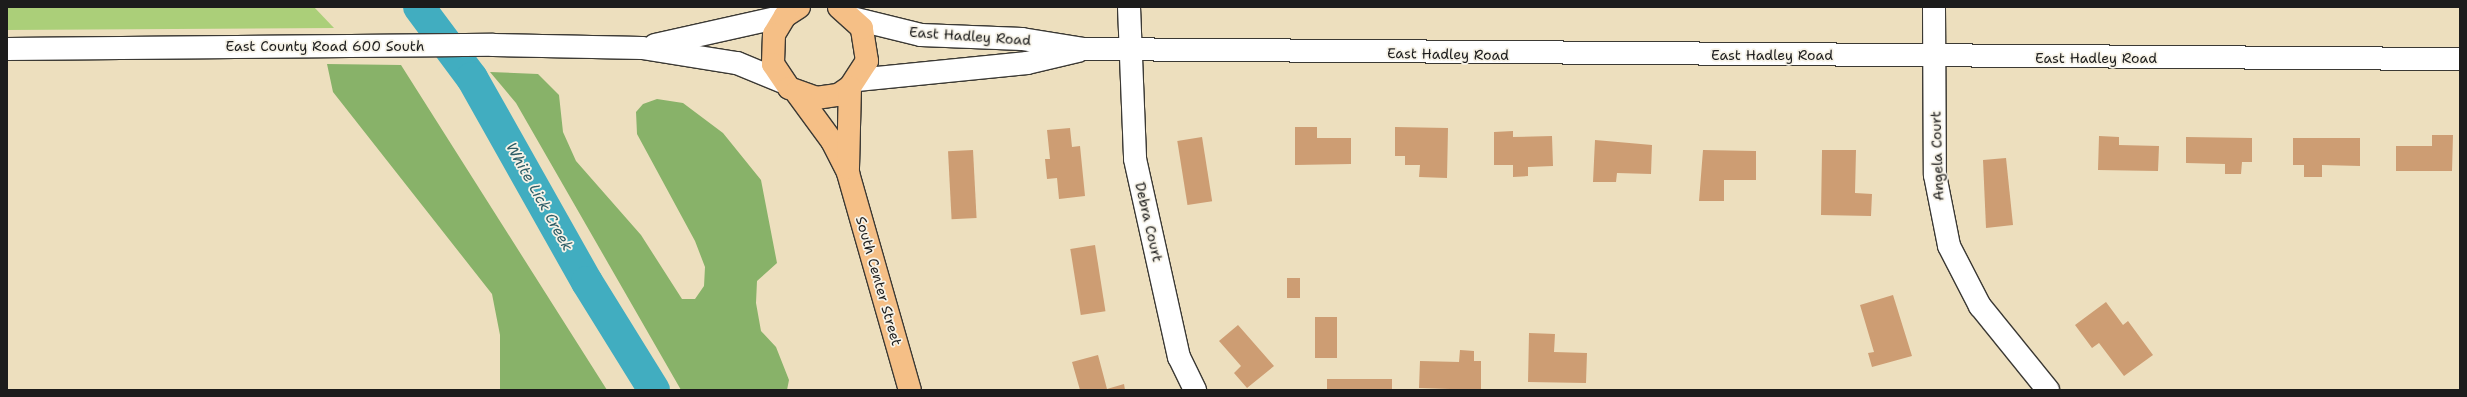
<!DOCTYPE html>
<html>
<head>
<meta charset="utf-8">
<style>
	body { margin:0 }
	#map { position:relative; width:2467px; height:397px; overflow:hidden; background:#eddfbe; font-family:"Shantell Sans",sans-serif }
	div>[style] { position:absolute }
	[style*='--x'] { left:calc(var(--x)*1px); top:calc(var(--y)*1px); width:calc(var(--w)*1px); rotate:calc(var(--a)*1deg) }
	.green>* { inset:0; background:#abcf79 }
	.forest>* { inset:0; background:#88b269 }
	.river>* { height:32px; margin:-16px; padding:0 16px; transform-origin:16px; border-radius:16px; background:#41adc0 }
	.building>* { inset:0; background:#cd9d73; transform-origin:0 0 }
	.roads { filter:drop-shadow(1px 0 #3b3934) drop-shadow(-1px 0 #3b3934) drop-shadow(0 1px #3b3934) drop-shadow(0 -1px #3b3934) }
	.minor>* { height:22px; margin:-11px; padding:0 11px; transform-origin:11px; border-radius:11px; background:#fff }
	.major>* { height:22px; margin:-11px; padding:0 11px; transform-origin:11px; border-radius:11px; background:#f5bf86 }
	span { translate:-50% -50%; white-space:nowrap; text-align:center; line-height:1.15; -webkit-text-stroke:3.5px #f7f3e8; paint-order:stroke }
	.street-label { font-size:14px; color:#1c1c1c }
	.water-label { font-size:15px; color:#2d5d66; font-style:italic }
	.frame { position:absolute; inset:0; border:8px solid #1c1c1c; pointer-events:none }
</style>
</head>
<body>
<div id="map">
	<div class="green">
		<i style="clip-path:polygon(7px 7px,314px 7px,334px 28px,7px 30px)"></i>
	</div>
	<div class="forest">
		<i style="clip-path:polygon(327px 64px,401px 65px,607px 390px,500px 390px,500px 335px,492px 294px,333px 92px)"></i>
		<i style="clip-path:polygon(490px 72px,538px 74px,559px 95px,563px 132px,576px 161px,641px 235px,682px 299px,695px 299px,704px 286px,705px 267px,695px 241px,637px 134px,636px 112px,643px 104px,657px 99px,683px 103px,723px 133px,761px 180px,777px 263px,757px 281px,756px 303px,761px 331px,776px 347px,789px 380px,787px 390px,681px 390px,516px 103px)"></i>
	</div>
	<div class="river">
		<i style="--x:419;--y:7;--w:89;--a:53.3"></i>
		<i style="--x:472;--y:78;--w:234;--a:60.6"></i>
		<i style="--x:587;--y:282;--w:127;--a:58.2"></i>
	</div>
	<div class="building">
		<i style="clip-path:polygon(1295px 127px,1317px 127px,1317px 138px,1351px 138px,1351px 164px,1295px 165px)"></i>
		<i style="clip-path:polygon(1395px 127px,1448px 128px,1447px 178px,1419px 177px,1420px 165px,1405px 165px,1405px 156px,1395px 156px)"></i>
		<i style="clip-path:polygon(1070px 128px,1072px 147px,1080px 146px,1085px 196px,1059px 199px,1057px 178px,1047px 179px,1045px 159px,1050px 159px,1047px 130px)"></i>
		<i style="clip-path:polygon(1513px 131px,1513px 137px,1552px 136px,1553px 166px,1528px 167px,1528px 176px,1513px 177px,1513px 165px,1494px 165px,1494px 132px)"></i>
		<i style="clip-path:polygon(2432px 135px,2453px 135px,2452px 171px,2396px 171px,2396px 146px,2432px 146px)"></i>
		<i style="clip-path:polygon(2099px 136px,2119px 137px,2119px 145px,2159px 146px,2158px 171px,2098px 170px)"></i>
		<i style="left:1202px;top:137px;width:65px;height:25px;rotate:81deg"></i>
		<i style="clip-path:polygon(2186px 137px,2252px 138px,2252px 162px,2242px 162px,2241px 174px,2225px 174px,2225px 164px,2186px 163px)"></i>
		<i style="clip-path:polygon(2293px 138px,2360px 138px,2360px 166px,2322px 165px,2322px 177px,2304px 177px,2304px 165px,2293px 165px)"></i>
		<i style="clip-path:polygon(1595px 140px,1652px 145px,1651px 174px,1617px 173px,1616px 182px,1593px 182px)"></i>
		<i style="left:973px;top:150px;width:68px;height:25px;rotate:87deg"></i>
		<i style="clip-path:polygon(1703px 150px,1756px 151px,1756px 180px,1724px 180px,1724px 201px,1699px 201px)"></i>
		<i style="clip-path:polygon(1822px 150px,1856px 150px,1855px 193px,1872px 194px,1871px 216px,1821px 215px)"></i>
		<i style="clip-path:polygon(2006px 158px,2013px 225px,1986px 228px,1983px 160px)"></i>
		<i style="left:1095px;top:245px;width:67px;height:25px;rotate:81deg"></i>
		<i style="left:1287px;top:278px;width:13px;height:20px"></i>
		<i style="clip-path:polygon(1893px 295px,1912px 356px,1872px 367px,1868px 353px,1874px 352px,1860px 305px)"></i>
		<i style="clip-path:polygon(2106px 302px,2123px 325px,2128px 321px,2153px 355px,2124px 376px,2099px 343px,2092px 348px,2075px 325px)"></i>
		<i style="left:1315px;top:317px;width:22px;height:41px"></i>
		<i style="clip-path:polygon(1238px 325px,1274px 366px,1247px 388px,1234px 373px,1241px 366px,1219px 341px)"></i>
		<i style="clip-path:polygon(1529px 333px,1555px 334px,1554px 352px,1587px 353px,1586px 383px,1528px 382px)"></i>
		<i style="clip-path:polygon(1460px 350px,1474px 351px,1474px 361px,1481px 361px,1481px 390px,1419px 388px,1420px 361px,1459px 362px)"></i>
		<i style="clip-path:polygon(1098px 355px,1107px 389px,1124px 384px,1125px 390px,1080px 390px,1072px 362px)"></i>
		<i style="left:1392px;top:379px;width:11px;height:65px;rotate:90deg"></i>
	</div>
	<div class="roads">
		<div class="minor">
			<i style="--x:1129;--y:7;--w:152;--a:87.7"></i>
			<i style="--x:1135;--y:159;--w:203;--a:77.5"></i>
			<i style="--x:1179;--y:357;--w:37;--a:64"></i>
			<i style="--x:1934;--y:7;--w:168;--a:89.7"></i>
			<i style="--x:1935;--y:175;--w:72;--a:78.8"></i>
			<i style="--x:1949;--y:246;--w:68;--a:62.7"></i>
			<i style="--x:1980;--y:306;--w:108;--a:51"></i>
			<i style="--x:856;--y:19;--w:67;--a:13.8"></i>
			<i style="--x:921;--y:35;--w:101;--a:2.3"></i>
			<i style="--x:1022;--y:39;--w:63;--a:9.2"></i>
			<i style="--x:1084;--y:49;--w:1376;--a:0.42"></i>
			<i style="--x:655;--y:45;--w:133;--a:-12.6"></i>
			<i style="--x:7;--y:49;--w:486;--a:-0.5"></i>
			<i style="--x:493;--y:45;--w:149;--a:1.2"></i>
			<i style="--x:642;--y:48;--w:96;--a:9"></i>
			<i style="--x:737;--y:63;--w:50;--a:22.4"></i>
			<i style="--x:857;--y:80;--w:171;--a:-5.7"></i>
			<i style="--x:1027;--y:63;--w:52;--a:-13.2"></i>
		</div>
		<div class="major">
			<i style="--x:799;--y:7;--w:17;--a:147"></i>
			<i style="--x:785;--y:16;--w:21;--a:121"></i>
			<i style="--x:774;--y:34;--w:30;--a:92"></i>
			<i style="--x:773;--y:64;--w:29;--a:56"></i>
			<i style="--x:789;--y:88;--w:29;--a:20"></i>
			<i style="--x:816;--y:98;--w:22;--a:-8"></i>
			<i style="--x:838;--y:95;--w:14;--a:-34"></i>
			<i style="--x:850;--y:87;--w:31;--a:-57"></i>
			<i style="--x:867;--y:61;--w:33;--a:-99"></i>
			<i style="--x:862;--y:28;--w:31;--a:-138"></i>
			<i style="--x:796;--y:92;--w:61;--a:53.7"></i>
			<i style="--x:832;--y:141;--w:36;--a:63"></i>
			<i style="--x:848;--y:173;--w:226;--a:74.1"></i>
			<i style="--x:848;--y:168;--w:81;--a:-88.6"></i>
		</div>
	</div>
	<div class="street-label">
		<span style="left:970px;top:36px;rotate:4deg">East Hadley Road</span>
		<span style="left:325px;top:46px">East County Road 600 South</span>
		<span style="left:1448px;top:54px;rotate:1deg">East Hadley Road</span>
		<span style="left:1772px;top:55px">East Hadley Road</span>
		<span style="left:2096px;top:58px">East Hadley Road</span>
		<span style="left:1937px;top:156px;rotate:-92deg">Angela Court</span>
		<span style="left:1149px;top:222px;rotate:77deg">Debra Court</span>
		<span style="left:879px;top:281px;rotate:74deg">South Center Street</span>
	</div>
	<div class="water-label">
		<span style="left:539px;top:197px;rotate:61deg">White Lick Creek</span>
	</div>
	<div class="frame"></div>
</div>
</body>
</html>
